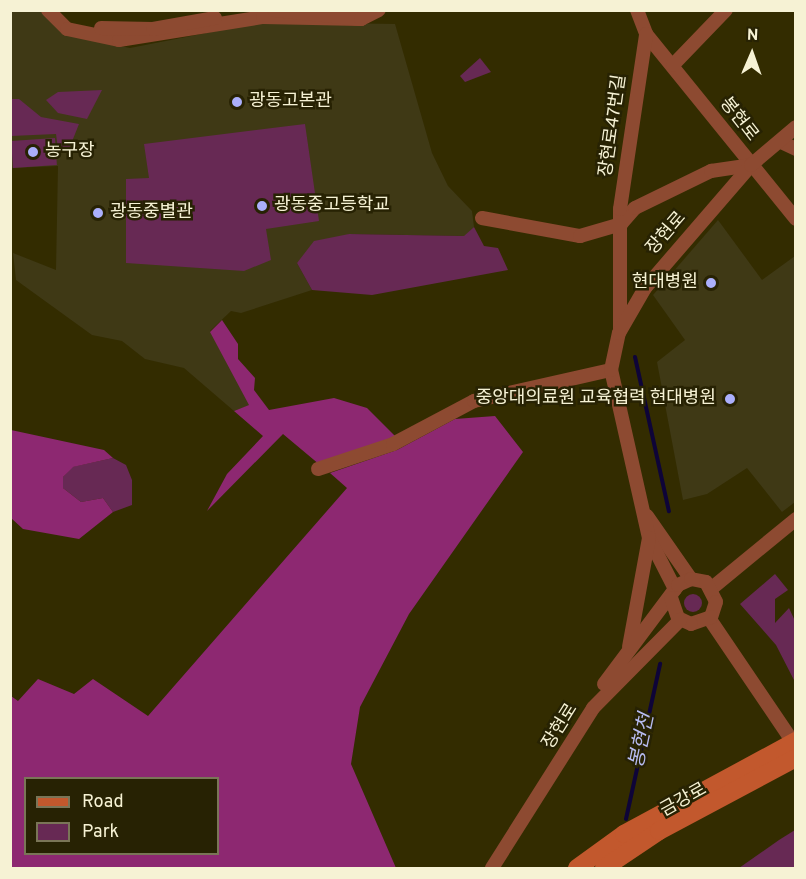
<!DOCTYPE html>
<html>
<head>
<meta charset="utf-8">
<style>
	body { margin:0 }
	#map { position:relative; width:806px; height:879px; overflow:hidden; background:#332c00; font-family:Overpass,"Noto Sans KR",sans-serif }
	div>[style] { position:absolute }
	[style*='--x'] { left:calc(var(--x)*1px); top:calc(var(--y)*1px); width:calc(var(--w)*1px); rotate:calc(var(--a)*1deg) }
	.built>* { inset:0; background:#3f3915 }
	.green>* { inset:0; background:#672954; transform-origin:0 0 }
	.round { border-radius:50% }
	.forest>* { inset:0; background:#8d2871 }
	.stream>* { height:4px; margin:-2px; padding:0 2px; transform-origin:2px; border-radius:2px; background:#0e0438 }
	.minor>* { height:14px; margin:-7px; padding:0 7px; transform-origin:7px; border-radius:7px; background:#8d4a31 }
	.secondary>* { height:18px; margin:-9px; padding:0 9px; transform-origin:9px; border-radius:9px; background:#c2582d }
	.dots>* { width:16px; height:16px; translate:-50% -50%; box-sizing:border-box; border:3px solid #272203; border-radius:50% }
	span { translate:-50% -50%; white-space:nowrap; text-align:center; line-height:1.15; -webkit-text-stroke:5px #272203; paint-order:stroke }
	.poi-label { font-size:18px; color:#f6f2d4 }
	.left { translate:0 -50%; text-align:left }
	.right { translate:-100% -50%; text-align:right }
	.street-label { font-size:18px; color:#f6f2d4 }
	.water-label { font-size:20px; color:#b7bbf0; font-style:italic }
	.frame { position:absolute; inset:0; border:12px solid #f6f2d4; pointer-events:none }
	.legend { position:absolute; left:24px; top:777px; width:195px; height:78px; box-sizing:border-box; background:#272203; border:2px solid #7a7557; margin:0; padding:8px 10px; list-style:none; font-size:18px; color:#f6f2d4 }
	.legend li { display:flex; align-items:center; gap:12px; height:30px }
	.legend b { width:30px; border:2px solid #7a7557 }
	.north { position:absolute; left:722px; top:24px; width:60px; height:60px; -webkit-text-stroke:4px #272203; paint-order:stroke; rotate:2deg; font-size:16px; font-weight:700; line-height:24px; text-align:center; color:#f6f2d4 }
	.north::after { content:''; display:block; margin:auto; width:21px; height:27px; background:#f6f2d4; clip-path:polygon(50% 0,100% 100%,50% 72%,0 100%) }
</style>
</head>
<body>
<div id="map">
	<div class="built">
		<i style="clip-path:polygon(10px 11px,40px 11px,65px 34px,130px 48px,262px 22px,395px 24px,432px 153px,448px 186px,472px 211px,474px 227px,465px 236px,349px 234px,297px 263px,312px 290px,241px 313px,231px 311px,210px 331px,250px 405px,234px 411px,184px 368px,145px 359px,122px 341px,92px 335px,16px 280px,13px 253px,56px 270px,58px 166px,11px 168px)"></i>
		<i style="clip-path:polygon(718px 220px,762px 280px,795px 256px,795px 502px,782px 512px,747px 468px,707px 494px,683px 500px,657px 362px,685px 340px,653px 295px)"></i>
	</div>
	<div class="green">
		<i style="clip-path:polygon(480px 58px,491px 72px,465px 82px,460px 76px)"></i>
		<i style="clip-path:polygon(102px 90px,87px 119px,58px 113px,46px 100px,58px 92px)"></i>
		<i style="clip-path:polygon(11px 99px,19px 99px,41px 117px,79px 124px,69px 149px,58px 149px,56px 134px,11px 136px)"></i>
		<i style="clip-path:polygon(305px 124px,319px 221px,266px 229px,271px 260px,244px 271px,126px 263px,126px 179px,149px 178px,144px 144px)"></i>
		<i style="left:55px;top:138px;width:27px;height:44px;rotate:86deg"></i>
		<i style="clip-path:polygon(474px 227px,484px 246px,498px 248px,508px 270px,372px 295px,312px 290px,297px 263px,314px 241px,349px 234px,464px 236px)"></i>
		<i style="clip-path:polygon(113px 458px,126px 465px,132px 480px,132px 505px,113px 512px,103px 498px,81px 502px,63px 488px,63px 477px,72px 467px)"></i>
		<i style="clip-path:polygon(775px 574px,788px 590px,775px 599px,775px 623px,789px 608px,795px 621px,795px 682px,776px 645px,740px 604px)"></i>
		<i class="round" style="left:684px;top:594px;width:18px;height:18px"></i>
		<i style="clip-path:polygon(795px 830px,795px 868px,739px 868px,779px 840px)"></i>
	</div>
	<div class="forest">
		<i style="clip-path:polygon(222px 320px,238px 344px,238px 359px,255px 378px,254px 390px,269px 410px,334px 398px,367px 408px,396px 437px,320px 465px,283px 434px,207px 511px,227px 474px,263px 436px,234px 411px,249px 405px,210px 332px)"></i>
		<i style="clip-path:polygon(evenodd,495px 416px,523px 452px,409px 614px,360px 707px,351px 764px,396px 868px,11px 868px,11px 696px,18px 701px,38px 679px,74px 694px,93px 679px,148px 716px,347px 488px,330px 473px,397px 450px,455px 419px,495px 416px,26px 778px,218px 778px,218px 854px,26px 854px,26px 778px)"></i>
		<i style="clip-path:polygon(11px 430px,104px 450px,113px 458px,73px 467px,63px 477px,63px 488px,81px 502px,103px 498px,113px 512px,79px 539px,23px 529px,11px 518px)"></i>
	</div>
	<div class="stream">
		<i style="--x:635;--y:357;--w:158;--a:77.6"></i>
		<i style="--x:626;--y:819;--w:159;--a:-77.6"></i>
	</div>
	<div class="minor">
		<i style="--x:48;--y:10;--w:27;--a:45"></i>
		<i style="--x:67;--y:29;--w:53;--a:11.9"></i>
		<i style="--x:119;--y:40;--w:146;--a:-9.1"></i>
		<i style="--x:263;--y:17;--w:98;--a:1.2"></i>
		<i style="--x:361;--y:19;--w:87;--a:-174.1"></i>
		<i style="--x:637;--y:10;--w:26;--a:69"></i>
		<i style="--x:646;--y:34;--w:238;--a:51"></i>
		<i style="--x:361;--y:19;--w:20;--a:-27"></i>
		<i style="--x:101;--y:28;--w:52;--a:1.1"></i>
		<i style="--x:153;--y:29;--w:63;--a:-10.1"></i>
		<i style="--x:673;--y:65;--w:76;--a:-46.1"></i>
		<i style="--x:781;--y:142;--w:17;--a:25"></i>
		<i style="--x:482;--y:218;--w:100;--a:10.4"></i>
		<i style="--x:580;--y:236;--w:43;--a:-16.3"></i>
		<i style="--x:621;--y:224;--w:21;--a:-49"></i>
		<i style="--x:635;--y:208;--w:85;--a:-26"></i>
		<i style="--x:711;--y:171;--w:40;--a:-8.5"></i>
		<i style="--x:620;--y:330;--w:121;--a:-90"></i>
		<i style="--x:620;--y:209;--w:177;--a:-81.5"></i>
		<i style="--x:318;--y:469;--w:79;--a:-18.4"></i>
		<i style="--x:393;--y:444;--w:92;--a:-28"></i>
		<i style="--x:474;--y:401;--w:140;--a:-12.8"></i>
		<i style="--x:647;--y:516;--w:77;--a:55.1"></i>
		<i style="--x:712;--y:588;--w:109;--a:-39.4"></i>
		<i style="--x:675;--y:589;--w:57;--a:-117"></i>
		<i style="--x:649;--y:538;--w:172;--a:-102.7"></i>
		<i style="--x:611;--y:370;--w:38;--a:-78"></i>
		<i style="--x:619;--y:333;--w:52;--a:-60"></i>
		<i style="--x:645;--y:288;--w:162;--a:-49.2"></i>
		<i style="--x:751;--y:165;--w:59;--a:-40.2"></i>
		<i style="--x:709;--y:618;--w:150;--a:55.9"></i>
		<i style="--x:629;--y:647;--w:111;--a:-79.6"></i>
		<i style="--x:604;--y:684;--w:124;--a:-53.2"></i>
		<i style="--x:678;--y:585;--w:14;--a:-25"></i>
		<i style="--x:691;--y:579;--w:15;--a:11"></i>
		<i style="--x:706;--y:582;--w:22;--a:63"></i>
		<i style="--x:716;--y:602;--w:16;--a:108"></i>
		<i style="--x:711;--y:617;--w:21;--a:161"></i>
		<i style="--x:691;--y:624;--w:14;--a:-155"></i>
		<i style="--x:678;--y:618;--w:21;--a:-109"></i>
		<i style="--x:492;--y:868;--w:189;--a:-57.7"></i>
		<i style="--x:593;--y:708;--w:124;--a:-45.3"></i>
	</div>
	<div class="secondary">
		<i style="--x:577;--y:868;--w:58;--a:-35.9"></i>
		<i style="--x:624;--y:834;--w:196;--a:-28.4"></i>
		<i style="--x:604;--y:868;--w:66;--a:-33.9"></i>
		<i style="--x:659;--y:831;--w:155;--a:-28.1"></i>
	</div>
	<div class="dots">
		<i style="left:237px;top:102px;background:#abaffb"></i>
		<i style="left:33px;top:152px;background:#abaffb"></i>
		<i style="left:262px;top:206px;background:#abaffb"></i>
		<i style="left:98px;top:213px;background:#abaffb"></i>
		<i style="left:711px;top:283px;background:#abaffb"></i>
		<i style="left:730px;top:399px;background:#abaffb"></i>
	</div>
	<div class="poi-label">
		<span class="left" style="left:249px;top:102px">광동고본관</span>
		<span class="left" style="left:45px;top:152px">농구장</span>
		<span class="left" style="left:274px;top:206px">광동중고등학교</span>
		<span class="left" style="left:110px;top:213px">광동중별관</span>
		<span class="right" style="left:698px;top:283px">현대병원</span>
		<span class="right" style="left:716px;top:399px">중앙대의료원 교육협력 현대병원</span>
	</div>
	<div class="street-label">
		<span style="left:738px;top:120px;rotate:52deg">봉현로</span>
		<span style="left:614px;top:126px;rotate:-82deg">장현로47번길</span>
		<span style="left:667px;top:234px;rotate:-49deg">장현로</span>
		<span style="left:561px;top:727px;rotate:-58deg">장현로</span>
		<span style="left:684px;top:801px;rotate:-29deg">금강로</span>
	</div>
	<div class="water-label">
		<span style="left:643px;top:741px;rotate:-78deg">봉현천</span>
	</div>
	<div class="frame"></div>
	<ul class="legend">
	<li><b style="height:8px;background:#c2582d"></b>Road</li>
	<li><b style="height:16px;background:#672954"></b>Park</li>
	</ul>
	<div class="north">N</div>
</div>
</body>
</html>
